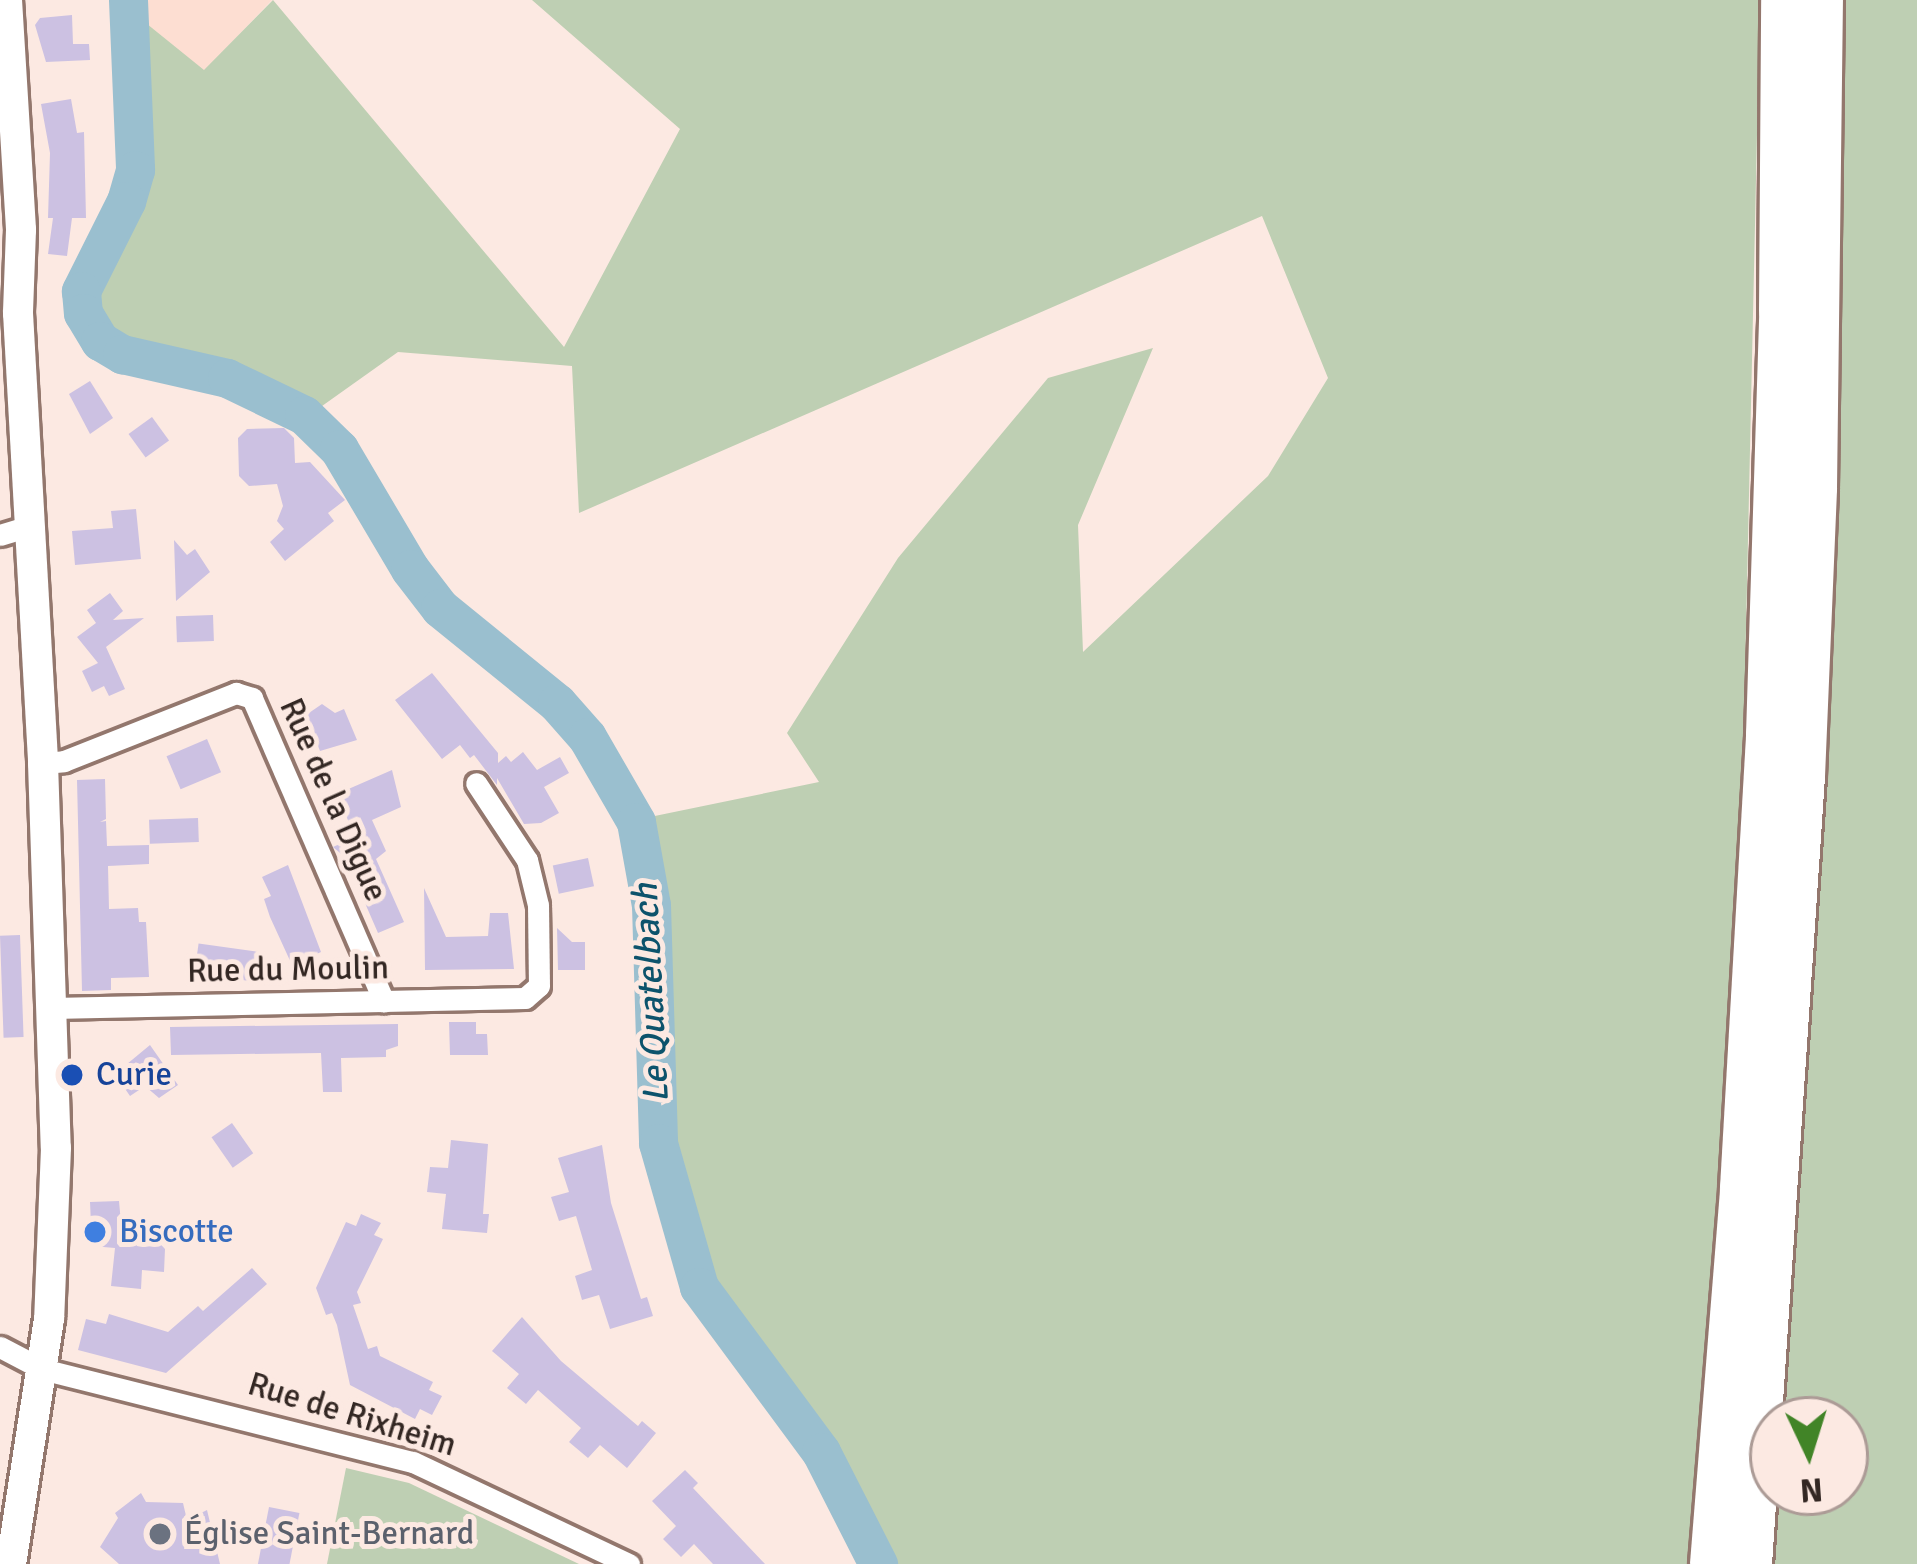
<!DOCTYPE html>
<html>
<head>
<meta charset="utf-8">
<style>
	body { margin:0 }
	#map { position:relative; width:1917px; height:1564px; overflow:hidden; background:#fce9e2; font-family:Signika,sans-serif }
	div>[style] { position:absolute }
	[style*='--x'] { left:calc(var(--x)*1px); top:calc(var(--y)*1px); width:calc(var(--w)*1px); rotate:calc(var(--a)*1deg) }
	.built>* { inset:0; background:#fdded2 }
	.green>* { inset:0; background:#becfb3 }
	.river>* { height:39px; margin:-19.5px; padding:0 19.5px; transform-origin:19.5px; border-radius:19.5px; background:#9abfcf }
	.building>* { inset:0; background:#ccc1e2; transform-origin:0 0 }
	.roads { filter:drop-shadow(3px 0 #93776d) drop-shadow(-3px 0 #93776d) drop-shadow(0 3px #93776d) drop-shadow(0 -3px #93776d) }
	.street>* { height:21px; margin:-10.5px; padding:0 10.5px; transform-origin:10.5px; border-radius:10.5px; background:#fff }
	.secondary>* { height:30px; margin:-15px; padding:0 15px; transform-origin:15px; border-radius:15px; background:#fff }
	.highway>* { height:42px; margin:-21px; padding:0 21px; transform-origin:21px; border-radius:21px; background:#fff }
	.dots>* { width:33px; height:33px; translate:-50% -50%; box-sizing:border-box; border:6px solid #fce9e2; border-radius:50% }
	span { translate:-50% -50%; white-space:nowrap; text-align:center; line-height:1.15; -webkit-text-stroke:10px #fce9e2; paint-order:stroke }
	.street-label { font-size:33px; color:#332723 }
	.transit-label { font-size:33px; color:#164399 }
	.left { translate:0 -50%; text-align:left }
	.shop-label { font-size:33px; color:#366cbe }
	.worship-label { font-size:33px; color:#5b616d }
	.water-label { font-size:36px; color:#0d536c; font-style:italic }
	.north { position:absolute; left:1749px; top:1396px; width:120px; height:120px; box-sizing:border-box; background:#fce9e2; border:3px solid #ac9b96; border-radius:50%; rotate:176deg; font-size:33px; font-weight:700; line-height:48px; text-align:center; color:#332723 }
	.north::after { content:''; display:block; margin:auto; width:42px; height:54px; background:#418427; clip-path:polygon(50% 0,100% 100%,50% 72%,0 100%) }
</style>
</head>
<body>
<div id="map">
	<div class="built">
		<i style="clip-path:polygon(136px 0,272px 0,204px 71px,131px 11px)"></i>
	</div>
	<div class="green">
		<i style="clip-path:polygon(273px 0,564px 347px,680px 129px,532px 0,1760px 0,1743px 765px,1722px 1252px,1691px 1564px,887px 1564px,825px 1440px,708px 1284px,667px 1139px,662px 910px,645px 818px,819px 782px,787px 733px,898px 558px,1048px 378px,1153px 348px,1078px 525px,1083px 652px,1268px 476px,1328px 378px,1262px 216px,579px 513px,572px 366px,398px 352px,315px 411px,229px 372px,113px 334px,91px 291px,146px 173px,131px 11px,204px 70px)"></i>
		<i style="clip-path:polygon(1838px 0,1917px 0,1917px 1564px,1768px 1564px,1774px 1492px,1845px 1492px,1845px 1420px,1780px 1420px,1803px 1127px,1821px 739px)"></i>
		<i style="clip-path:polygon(346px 1468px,409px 1483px,579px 1564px,327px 1564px)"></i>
	</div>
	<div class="river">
		<i style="--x:128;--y:0;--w:170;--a:87.6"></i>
		<i style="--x:135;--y:170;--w:32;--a:106"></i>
		<i style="--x:126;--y:201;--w:101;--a:116.6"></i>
		<i style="--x:81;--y:291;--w:22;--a:85"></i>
		<i style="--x:83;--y:313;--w:33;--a:59"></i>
		<i style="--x:100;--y:341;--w:26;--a:31"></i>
		<i style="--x:122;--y:354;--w:108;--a:12.9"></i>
		<i style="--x:227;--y:378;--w:85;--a:25.7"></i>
		<i style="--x:304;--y:415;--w:49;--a:44.2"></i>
		<i style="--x:339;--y:449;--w:139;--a:59.4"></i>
		<i style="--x:410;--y:569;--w:49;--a:52.4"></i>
		<i style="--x:440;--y:608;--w:151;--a:39.1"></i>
		<i style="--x:557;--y:703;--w:45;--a:48.6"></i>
		<i style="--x:587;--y:737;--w:98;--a:60"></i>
		<i style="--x:636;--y:822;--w:84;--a:79.8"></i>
		<i style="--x:651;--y:905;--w:238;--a:88.3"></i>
		<i style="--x:658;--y:1143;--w:150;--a:74.1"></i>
		<i style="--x:699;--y:1287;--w:205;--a:53.5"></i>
		<i style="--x:821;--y:1452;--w:126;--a:63"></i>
	</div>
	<div class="building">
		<i style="clip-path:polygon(72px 15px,73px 44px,89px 44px,90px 60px,46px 62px,35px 25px,40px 18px)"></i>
		<i style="clip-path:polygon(71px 99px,77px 133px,84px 132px,86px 218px,72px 218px,67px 256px,48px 254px,53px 218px,48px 218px,50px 153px,41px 104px)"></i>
		<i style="clip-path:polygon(90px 381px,113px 418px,90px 434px,69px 394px)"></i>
		<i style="left:152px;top:417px;width:29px;height:29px;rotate:54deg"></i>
		<i style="clip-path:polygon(284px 428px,294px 438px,295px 463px,310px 462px,345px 500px,328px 513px,334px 521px,285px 561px,270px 542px,284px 529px,277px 521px,283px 506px,277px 484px,249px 486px,239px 476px,238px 438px,247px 429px)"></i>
		<i style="clip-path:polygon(136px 509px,141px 559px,75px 565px,72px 531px,113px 528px,111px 511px)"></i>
		<i style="clip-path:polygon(174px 540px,187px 555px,195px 549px,210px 572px,176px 601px)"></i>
		<i style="clip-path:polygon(110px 593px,123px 611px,113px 620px,144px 618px,106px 647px,125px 689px,109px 696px,104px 686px,92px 692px,82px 671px,98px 663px,77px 637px,96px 623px,87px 610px)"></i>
		<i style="left:213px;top:615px;width:26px;height:37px;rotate:88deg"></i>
		<i style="clip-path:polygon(432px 673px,498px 753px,498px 763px,506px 756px,511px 762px,523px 752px,537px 770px,560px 757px,569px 773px,544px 787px,559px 813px,541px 823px,524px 824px,497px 778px,497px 785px,474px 755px,470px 758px,460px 745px,442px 759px,395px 700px)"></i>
		<i style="clip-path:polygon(322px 704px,335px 713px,344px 709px,357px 740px,320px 751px,306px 715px)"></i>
		<i style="left:207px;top:739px;width:36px;height:44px;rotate:67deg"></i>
		<i style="clip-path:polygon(392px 770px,401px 807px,372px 820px,386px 851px,376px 859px,404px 922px,378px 933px,345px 857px,333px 847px,355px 837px,337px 794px)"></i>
		<i style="clip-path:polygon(105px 779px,106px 819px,100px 822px,106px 821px,107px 846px,149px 845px,149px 864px,108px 866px,109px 909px,138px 908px,139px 922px,146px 922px,149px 977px,111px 978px,111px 990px,82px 991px,77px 780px)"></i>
		<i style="left:198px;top:818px;width:24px;height:49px;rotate:88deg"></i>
		<i style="left:588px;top:858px;width:29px;height:36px;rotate:78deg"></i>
		<i style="clip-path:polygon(288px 865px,321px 952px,292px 965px,270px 917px,264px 899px,271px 896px,262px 877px)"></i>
		<i style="clip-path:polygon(424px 888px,446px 937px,488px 936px,490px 913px,508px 913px,514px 969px,425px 970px)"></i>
		<i style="clip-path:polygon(557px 928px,572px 942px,585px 942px,585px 970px,558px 970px)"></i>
		<i style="left:20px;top:935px;width:102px;height:20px;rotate:88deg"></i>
		<i style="left:259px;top:952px;width:30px;height:61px;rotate:98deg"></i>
		<i style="clip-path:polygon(449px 1022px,476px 1022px,476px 1034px,487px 1034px,488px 1055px,450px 1055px)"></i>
		<i style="clip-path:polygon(398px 1024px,398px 1046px,386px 1050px,386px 1057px,341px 1058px,342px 1092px,323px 1092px,321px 1053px,171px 1055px,170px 1027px)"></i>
		<i style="clip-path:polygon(150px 1045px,178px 1085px,159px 1098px,145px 1086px,130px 1096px,115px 1074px)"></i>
		<i style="left:232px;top:1123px;width:37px;height:25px;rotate:55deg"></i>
		<i style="clip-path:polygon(451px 1140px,488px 1144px,483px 1214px,489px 1214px,487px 1233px,442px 1229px,446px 1194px,427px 1192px,430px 1167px,448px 1168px)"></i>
		<i style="clip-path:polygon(602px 1145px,611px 1203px,641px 1299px,647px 1297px,653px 1316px,610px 1329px,599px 1295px,582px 1300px,575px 1276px,592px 1270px,576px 1216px,559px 1221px,551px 1197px,569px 1192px,558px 1158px)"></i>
		<i style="clip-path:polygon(119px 1201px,122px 1234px,151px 1234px,165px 1249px,164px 1272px,142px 1270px,141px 1289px,111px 1286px,115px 1248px,92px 1246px,90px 1202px)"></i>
		<i style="clip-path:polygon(361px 1214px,381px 1223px,374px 1235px,383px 1239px,357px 1292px,361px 1303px,353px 1305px,363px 1334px,368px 1349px,377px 1346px,380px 1356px,433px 1382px,429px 1390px,442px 1396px,432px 1415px,420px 1409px,415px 1419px,350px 1385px,337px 1325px,332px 1313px,326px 1315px,316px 1288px,346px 1222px,356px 1226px)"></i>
		<i style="clip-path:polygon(252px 1268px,267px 1284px,166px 1373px,78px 1350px,86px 1319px,106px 1324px,109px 1314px,168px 1332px,198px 1306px,203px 1311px)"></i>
		<i style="clip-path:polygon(522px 1317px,561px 1361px,638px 1426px,642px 1421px,656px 1433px,627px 1468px,600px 1445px,588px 1458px,569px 1442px,581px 1428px,538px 1390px,526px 1404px,507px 1388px,519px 1374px,492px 1351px)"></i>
		<i style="clip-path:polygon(685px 1470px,698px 1483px,693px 1488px,765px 1564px,713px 1564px,694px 1544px,681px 1557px,663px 1539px,676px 1526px,652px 1501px)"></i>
		<i style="clip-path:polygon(141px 1493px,146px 1502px,183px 1503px,187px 1520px,207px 1510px,220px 1564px,119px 1564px,100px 1547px,118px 1518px,115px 1513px)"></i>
		<i style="left:269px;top:1507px;width:31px;height:58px;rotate:11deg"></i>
	</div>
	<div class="roads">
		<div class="street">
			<i style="--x:0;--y:535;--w:34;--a:-17"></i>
			<i style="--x:43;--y:763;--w:21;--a:-5"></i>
			<i style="--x:64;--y:761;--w:185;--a:-21.6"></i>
			<i style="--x:236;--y:693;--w:17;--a:17"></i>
			<i style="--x:252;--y:698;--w:331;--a:66.5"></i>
			<i style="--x:52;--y:1008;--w:473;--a:-1.2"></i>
			<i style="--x:525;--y:998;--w:18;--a:-41"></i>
			<i style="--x:539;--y:986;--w:81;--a:-90.7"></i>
			<i style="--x:538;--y:905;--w:46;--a:-103.7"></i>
			<i style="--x:527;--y:860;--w:92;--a:-123.5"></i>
			<i style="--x:0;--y:1347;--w:47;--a:27.6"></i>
			<i style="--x:42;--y:1369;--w:382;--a:14.1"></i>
			<i style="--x:413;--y:1462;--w:239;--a:25.3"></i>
		</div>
		<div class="secondary">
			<i style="--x:7;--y:0;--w:230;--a:86.5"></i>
			<i style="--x:21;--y:230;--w:83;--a:92.1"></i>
			<i style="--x:18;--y:313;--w:451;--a:86.8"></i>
			<i style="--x:43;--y:763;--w:385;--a:88.1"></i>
			<i style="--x:56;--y:1148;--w:171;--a:92.3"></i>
			<i style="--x:49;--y:1319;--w:248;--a:98.8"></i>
		</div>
		<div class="highway">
			<i style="--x:1711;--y:1564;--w:377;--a:-85.4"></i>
			<i style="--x:1741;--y:1188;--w:454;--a:-86.7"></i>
			<i style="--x:1767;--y:735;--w:424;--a:-88.2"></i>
			<i style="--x:1780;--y:311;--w:311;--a:-89.6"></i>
			<i style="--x:1751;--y:1564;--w:790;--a:-86.15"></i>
			<i style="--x:1804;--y:776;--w:288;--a:-87.6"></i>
			<i style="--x:1816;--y:488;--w:488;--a:-89.3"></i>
		</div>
	</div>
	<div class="dots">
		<i style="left:72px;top:1075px;background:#1a4fb4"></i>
		<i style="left:95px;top:1232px;background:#3f7fe0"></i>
		<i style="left:160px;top:1534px;background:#6b7280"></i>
	</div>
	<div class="street-label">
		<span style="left:333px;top:800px;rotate:66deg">Rue de la Digue</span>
		<span style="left:288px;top:970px;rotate:-1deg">Rue du Moulin</span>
		<span style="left:352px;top:1415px;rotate:17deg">Rue de Rixheim</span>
	</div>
	<div class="transit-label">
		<span class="left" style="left:96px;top:1075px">Curie</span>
	</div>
	<div class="shop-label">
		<span class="left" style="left:119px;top:1232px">Biscotte</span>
	</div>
	<div class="worship-label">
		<span class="left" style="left:184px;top:1534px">Église Saint-Bernard</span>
	</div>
	<div class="water-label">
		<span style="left:651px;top:993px;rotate:-93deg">Le Quatelbach</span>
	</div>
	<div class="north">N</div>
</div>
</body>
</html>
